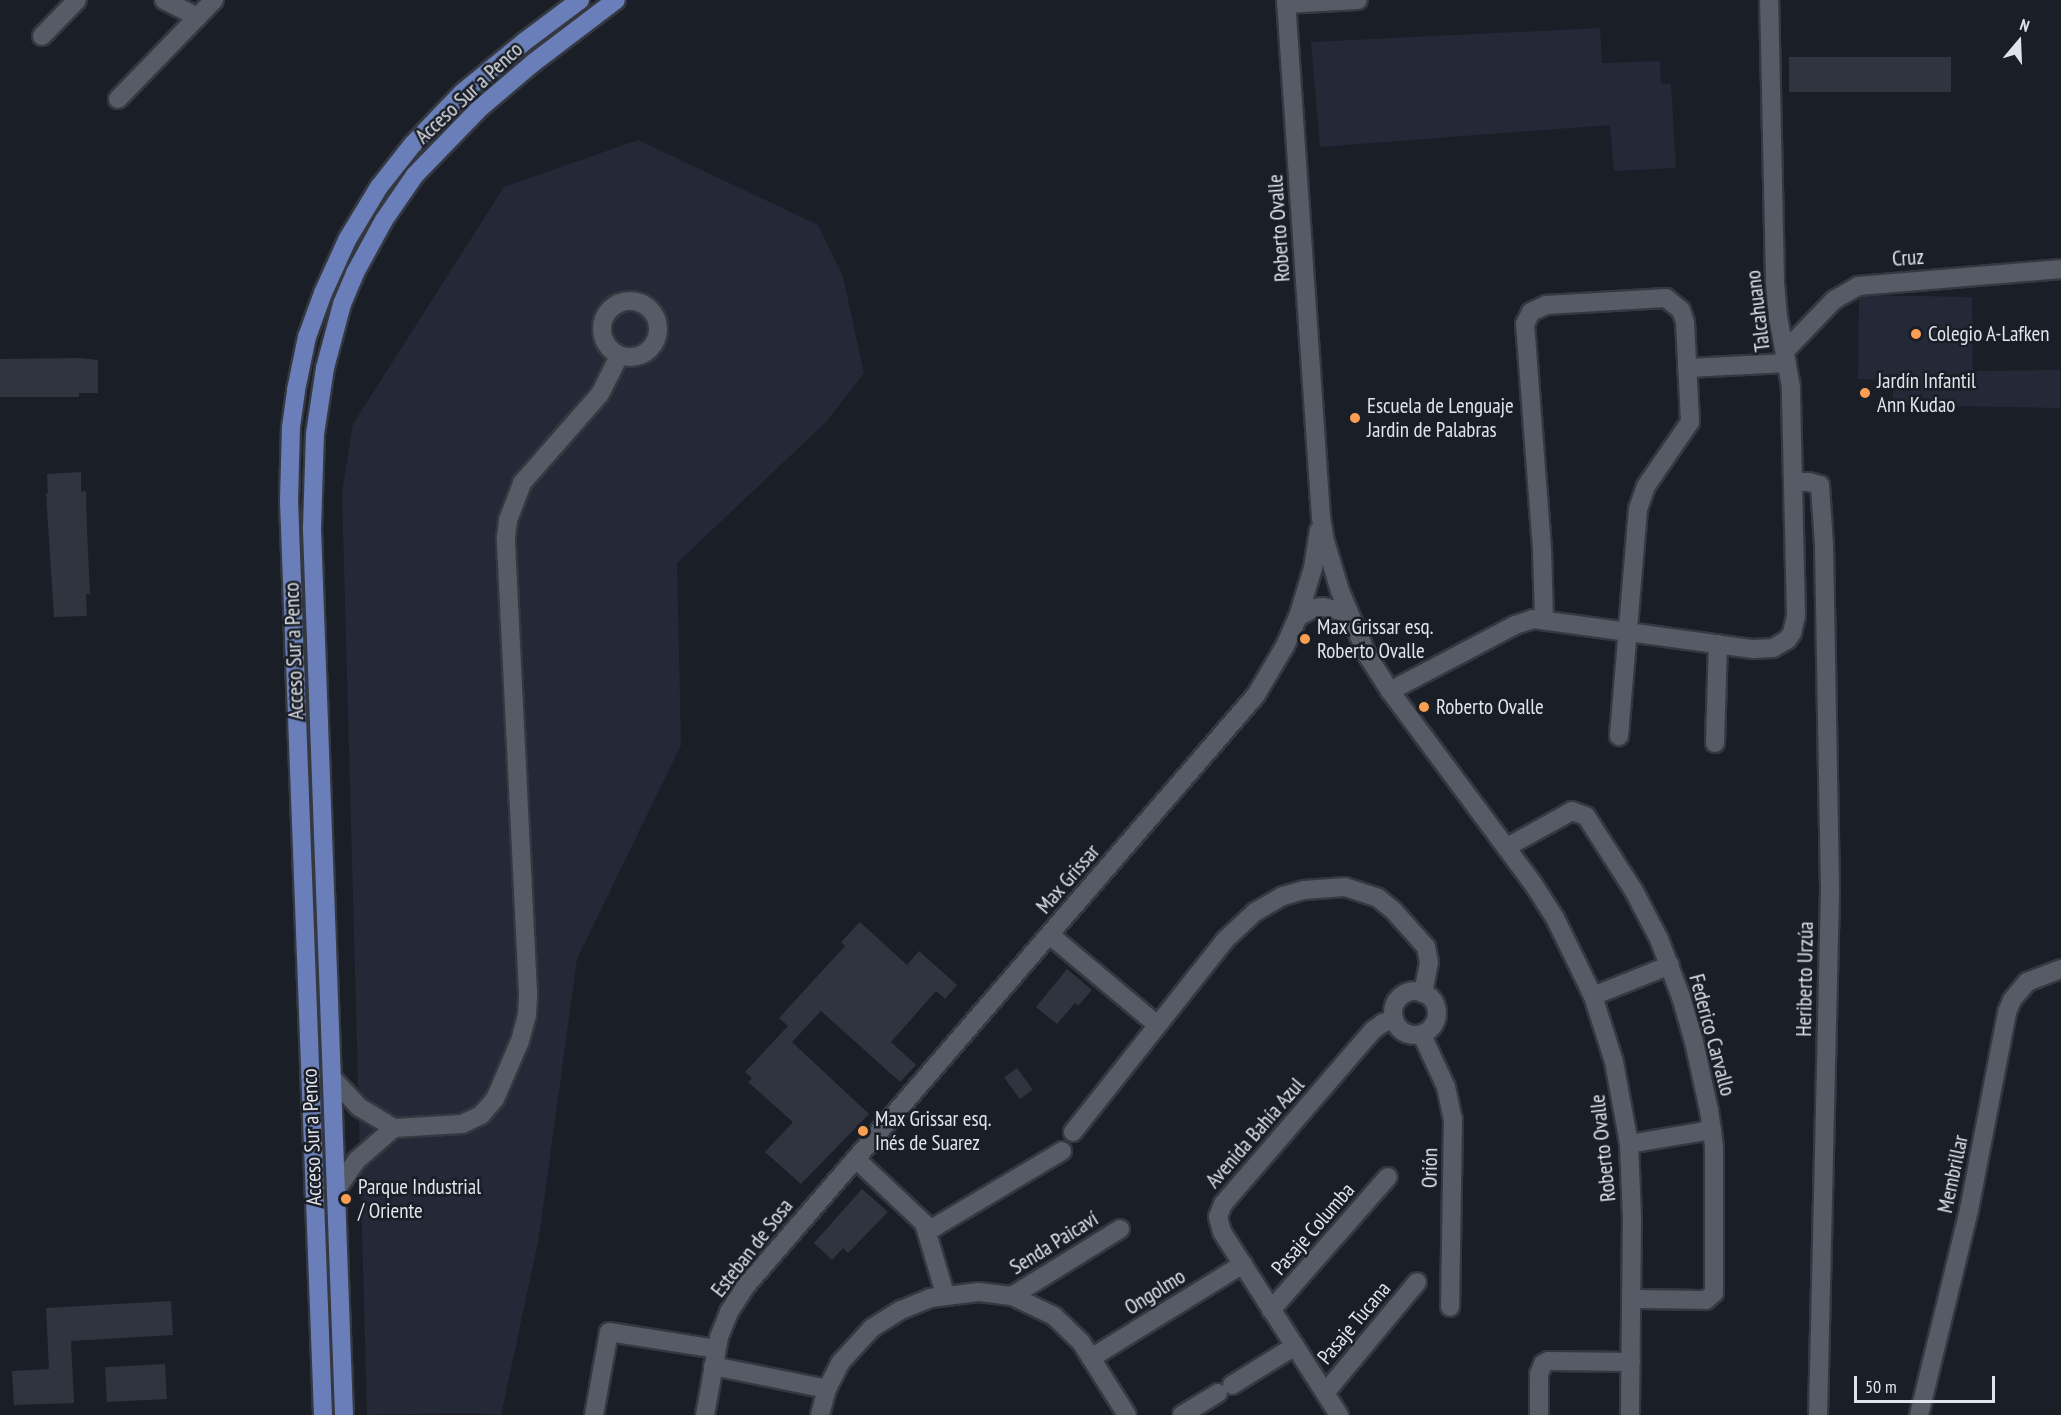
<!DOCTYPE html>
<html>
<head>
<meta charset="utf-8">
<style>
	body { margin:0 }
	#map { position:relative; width:2061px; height:1415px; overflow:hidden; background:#1a1e27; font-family:"PT Sans Narrow",sans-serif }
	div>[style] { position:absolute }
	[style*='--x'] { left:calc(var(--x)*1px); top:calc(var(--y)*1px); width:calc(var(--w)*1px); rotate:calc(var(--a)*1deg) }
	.built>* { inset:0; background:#232937 }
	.building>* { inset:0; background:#2f343e; transform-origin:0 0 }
	.roads { filter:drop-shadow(2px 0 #353840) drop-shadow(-2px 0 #353840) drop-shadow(0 2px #353840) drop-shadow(0 -2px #353840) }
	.minor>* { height:18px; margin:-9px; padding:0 9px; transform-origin:9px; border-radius:9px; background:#575b66 }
	.minor>.ring { margin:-9px; padding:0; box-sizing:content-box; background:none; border:18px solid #575b66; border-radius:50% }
	.major>* { height:18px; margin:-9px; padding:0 9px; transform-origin:9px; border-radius:9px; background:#6a7fb9 }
	.dots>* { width:16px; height:16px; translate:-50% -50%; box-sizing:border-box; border:3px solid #1a1e27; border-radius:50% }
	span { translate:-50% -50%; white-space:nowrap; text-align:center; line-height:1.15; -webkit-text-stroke:5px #1a1e27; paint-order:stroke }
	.street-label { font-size:21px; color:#e1e4ea }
	.poi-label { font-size:21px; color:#e1e4ea }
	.left { translate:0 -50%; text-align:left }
	.north { position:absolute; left:1989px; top:12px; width:60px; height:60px; -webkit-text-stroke:4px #1a1e27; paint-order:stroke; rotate:19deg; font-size:16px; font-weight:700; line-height:24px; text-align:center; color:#e1e4ea }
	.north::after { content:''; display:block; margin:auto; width:21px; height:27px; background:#e1e4ea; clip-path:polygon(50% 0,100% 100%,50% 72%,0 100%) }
	.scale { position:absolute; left:1854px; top:1376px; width:141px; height:27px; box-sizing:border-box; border:3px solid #e1e4ea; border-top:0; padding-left:8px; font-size:18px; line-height:21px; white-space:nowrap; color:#e1e4ea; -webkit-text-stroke:4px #1a1e27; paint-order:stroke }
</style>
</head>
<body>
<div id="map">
	<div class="built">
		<i style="clip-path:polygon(1600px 28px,1602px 63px,1660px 61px,1661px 84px,1671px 84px,1676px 168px,1614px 171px,1610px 125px,1320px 147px,1311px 42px)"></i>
		<i style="clip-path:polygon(638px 140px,818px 225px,843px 277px,864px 373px,826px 422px,677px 563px,681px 745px,577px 959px,539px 1237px,501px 1415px,468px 1413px,367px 1415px,342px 492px,353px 424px,504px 187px)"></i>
		<i style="clip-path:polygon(1859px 295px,1972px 297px,1973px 371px,2060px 370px,2060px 408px,1893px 405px,1893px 380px,1858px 379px)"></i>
	</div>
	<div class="building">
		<i style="left:1951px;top:57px;width:35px;height:162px;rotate:90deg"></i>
		<i style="clip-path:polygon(79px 358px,98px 360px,98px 393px,79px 393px,79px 397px,0 397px,0 359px)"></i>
		<i style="clip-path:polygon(81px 472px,81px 492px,86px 491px,87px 530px,90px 594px,86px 594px,87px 616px,54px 617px,46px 493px,48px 493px,47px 474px)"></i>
		<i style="clip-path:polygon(860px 922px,907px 965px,919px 951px,957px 985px,945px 999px,936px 991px,891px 1042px,916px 1065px,900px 1082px,821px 1011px,792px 1042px,869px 1114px,801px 1184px,765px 1152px,793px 1122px,748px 1082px,752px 1078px,745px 1072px,788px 1026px,779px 1018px,845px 946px,841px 942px)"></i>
		<i style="clip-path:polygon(1067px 969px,1092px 990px,1078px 1006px,1075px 1003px,1057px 1024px,1036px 1007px)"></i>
		<i style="left:1017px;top:1068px;width:27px;height:16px;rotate:54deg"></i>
		<i style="clip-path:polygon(862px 1189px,888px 1212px,848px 1253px,843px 1248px,832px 1260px,814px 1243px)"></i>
		<i style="clip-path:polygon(171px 1301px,173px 1335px,71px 1341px,74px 1403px,14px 1405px,12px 1371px,49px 1369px,46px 1308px)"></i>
		<i style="left:165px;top:1364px;width:35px;height:60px;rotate:87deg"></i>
	</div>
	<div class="roads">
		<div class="minor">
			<i style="--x:164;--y:0;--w:38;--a:27"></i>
			<i style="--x:1286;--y:0;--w:518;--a:86.13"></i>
			<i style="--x:1321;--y:517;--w:24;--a:81"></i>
			<i style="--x:1325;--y:541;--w:52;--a:73.3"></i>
			<i style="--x:1340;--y:591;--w:69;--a:67.1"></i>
			<i style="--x:1367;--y:655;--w:43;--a:57.4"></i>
			<i style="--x:1390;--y:691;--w:238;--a:53.4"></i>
			<i style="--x:1532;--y:882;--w:43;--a:57.4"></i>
			<i style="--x:1555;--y:918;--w:87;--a:64"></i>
			<i style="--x:1593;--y:996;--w:69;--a:72.3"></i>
			<i style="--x:1614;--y:1062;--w:83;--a:79.6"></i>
			<i style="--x:1629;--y:1144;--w:74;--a:87.7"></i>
			<i style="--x:1632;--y:1218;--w:197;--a:90.6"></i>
			<i style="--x:1286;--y:4;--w:72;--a:-3.2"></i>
			<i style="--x:42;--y:36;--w:50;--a:-45.8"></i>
			<i style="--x:118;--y:99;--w:138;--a:-45.9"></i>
			<i class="ring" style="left:602px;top:301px;width:38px;height:38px"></i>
			<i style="--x:1785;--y:351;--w:71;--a:-46.1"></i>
			<i style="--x:1834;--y:300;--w:28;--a:-30"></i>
			<i style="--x:1858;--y:286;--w:204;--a:-4.8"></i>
			<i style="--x:1687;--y:368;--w:100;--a:-2.9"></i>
			<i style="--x:1793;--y:482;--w:16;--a:0"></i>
			<i style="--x:1809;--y:482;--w:11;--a:15"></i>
			<i style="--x:1820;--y:485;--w:60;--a:86.2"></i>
			<i style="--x:1824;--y:545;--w:346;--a:89"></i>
			<i style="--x:1830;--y:891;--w:524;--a:91.31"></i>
			<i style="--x:1298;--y:617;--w:18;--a:-29"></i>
			<i style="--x:1314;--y:608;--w:9;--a:-6"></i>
			<i style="--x:1323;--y:607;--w:18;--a:13"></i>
			<i style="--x:1341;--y:611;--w:10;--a:29"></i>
			<i style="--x:1544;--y:620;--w:71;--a:-91.6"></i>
			<i style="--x:1542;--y:549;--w:226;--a:-94.3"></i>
			<i style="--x:1525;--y:324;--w:13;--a:-63"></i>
			<i style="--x:1531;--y:312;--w:17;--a:-25"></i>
			<i style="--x:1546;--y:305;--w:120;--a:-3.3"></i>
			<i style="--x:1666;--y:298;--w:19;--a:39"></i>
			<i style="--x:1681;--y:310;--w:13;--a:72"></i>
			<i style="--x:1685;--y:322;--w:100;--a:87.1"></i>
			<i style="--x:1690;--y:422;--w:78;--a:124.5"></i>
			<i style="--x:1646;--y:486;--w:24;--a:109"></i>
			<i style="--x:1638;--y:509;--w:228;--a:94.8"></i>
			<i style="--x:1390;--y:691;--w:141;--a:-27.8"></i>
			<i style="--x:1515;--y:625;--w:19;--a:-18"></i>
			<i style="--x:1533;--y:619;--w:222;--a:7.8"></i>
			<i style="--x:1753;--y:649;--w:20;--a:-3"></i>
			<i style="--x:1773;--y:648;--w:16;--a:-30"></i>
			<i style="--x:1787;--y:640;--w:9;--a:-54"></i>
			<i style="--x:1792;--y:633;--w:17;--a:-77"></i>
			<i style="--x:1796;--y:616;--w:229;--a:-91.3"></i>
			<i style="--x:1791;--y:387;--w:71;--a:-100.5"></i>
			<i style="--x:1778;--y:317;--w:37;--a:-95"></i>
			<i style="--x:1775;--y:280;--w:280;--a:-91.2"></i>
			<i style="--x:1715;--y:743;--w:99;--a:-88.3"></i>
			<i style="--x:1507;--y:847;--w:74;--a:-29"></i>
			<i style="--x:1572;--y:811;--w:15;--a:20"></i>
			<i style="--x:1586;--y:816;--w:89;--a:57.4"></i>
			<i style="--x:1634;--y:891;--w:54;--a:62.5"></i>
			<i style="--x:1659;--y:939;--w:62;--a:69.2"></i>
			<i style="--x:1681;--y:997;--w:47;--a:73.9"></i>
			<i style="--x:1694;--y:1042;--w:70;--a:77.6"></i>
			<i style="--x:1709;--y:1110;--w:37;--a:82"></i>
			<i style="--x:1714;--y:1147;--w:146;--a:90"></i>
			<i style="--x:1714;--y:1293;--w:11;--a:139"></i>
			<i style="--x:1706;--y:1300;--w:74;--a:-179.2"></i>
			<i style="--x:1050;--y:935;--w:138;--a:40"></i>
			<i class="ring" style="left:1393px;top:991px;width:26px;height:26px"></i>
			<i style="--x:1593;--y:996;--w:83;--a:-21.9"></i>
			<i style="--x:1422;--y:1035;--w:57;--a:65.2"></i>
			<i style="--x:1446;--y:1087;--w:33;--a:78"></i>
			<i style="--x:1453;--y:1119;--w:188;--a:90.9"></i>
			<i style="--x:332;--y:1078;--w:40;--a:47"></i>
			<i style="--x:359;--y:1107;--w:41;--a:31"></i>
			<i style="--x:394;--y:1128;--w:68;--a:-3.4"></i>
			<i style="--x:462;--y:1124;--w:21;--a:-25"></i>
			<i style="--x:481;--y:1115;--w:21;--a:-49"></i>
			<i style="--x:495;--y:1099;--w:63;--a:-66.7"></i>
			<i style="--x:520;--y:1041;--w:27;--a:-75"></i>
			<i style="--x:527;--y:1015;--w:22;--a:-87"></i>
			<i style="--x:528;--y:993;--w:457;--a:-92.8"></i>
			<i style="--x:506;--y:537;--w:17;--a:-83"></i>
			<i style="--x:508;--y:520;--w:40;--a:-69"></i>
			<i style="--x:522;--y:483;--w:118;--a:-48.8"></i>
			<i style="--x:600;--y:394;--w:42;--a:-63.4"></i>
			<i style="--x:1073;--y:1132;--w:245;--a:-51.6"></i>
			<i style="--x:1225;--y:940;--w:41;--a:-43"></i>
			<i style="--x:1255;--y:912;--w:32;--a:-30"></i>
			<i style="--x:1283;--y:896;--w:22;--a:-16"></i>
			<i style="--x:1304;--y:890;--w:41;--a:-4.2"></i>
			<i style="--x:1345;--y:887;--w:35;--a:18"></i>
			<i style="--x:1378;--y:898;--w:19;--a:39"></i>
			<i style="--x:1393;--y:910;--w:50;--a:48.3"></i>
			<i style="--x:1426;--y:947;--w:15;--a:79"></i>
			<i style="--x:1429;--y:962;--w:32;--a:101"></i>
			<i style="--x:1629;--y:1144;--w:84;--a:-9.6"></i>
			<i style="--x:856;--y:1159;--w:93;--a:43.3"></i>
			<i style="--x:924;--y:1223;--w:74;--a:73.5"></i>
			<i style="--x:336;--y:1190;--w:37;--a:-55"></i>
			<i style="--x:357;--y:1160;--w:49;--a:-40.9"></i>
			<i style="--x:928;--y:1231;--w:156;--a:-30.8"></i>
			<i style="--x:1012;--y:1296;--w:127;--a:-31.8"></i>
			<i style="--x:1271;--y:1310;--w:177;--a:-48.7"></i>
			<i style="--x:1091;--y:1358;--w:179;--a:-31.7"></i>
			<i style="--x:713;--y:1366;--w:116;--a:11.4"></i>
			<i style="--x:1232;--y:1385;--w:74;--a:-31.8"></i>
			<i style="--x:1325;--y:1393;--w:144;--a:-50.3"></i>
			<i style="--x:594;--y:1415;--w:84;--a:-79.8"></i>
			<i style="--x:609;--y:1332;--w:108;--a:9"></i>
			<i style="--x:705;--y:1415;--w:79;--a:-79.8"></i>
			<i style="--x:719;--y:1337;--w:27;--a:-68"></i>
			<i style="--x:729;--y:1312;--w:30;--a:-57"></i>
			<i style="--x:745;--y:1287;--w:782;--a:-49.2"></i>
			<i style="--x:1256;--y:695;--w:57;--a:-59.4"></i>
			<i style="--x:1285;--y:646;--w:32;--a:-66"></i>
			<i style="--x:1298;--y:617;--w:51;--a:-73"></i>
			<i style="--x:1313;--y:568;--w:38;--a:-81"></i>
			<i style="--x:820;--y:1415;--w:27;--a:-75"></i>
			<i style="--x:827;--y:1389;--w:29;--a:-63"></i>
			<i style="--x:840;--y:1363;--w:47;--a:-47.6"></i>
			<i style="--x:872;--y:1328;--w:34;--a:-32"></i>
			<i style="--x:901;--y:1310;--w:31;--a:-22"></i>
			<i style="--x:930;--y:1298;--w:49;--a:-7"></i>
			<i style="--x:979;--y:1292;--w:33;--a:7"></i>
			<i style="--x:1012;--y:1296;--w:47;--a:25.5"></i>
			<i style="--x:1054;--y:1316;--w:37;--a:44"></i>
			<i style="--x:1081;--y:1342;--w:86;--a:57.8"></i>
			<i style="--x:1182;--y:1415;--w:42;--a:-31.4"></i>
			<i style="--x:1339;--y:1415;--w:217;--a:-122.6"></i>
			<i style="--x:1222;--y:1232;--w:16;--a:-105"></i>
			<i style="--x:1218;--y:1217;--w:14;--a:-69"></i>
			<i style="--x:1223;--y:1204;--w:230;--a:-49.2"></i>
			<i style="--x:1373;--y:1030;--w:12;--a:-35"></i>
			<i style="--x:1383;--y:1023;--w:12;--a:-20"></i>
			<i style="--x:1539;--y:1415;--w:41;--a:-90"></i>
			<i style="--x:1539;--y:1374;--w:11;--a:-68"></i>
			<i style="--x:1543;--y:1364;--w:6;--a:-31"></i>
			<i style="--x:1548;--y:1361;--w:83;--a:0.7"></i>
			<i style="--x:1919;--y:1415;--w:211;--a:-76.3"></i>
			<i style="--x:1969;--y:1210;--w:202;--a:-79.1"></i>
			<i style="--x:2007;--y:1012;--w:13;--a:-67"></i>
			<i style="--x:2012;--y:1000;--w:23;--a:-50"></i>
			<i style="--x:2027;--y:982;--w:36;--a:-21"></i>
		</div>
		<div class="major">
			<i style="--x:323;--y:1415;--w:914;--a:-92.13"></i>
			<i style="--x:289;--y:502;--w:75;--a:-88.5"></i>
			<i style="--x:291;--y:427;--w:37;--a:-82"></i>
			<i style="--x:296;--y:390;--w:54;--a:-78.3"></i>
			<i style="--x:307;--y:337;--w:47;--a:-70"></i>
			<i style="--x:323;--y:293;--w:58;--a:-65.6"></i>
			<i style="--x:347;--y:240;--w:62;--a:-58.9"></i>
			<i style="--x:379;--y:187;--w:55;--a:-51.7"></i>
			<i style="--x:413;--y:144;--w:71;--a:-46.1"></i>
			<i style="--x:462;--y:93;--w:80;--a:-39.4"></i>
			<i style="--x:524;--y:42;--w:70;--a:-36.9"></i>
			<i style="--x:344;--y:1415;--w:888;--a:-92.07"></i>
			<i style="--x:312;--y:528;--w:94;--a:-88.2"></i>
			<i style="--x:315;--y:434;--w:67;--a:-81.4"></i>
			<i style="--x:325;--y:368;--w:66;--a:-75.1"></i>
			<i style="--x:342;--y:304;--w:34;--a:-67"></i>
			<i style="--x:355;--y:273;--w:60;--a:-61.3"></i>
			<i style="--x:384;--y:220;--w:55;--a:-55.4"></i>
			<i style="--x:415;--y:175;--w:92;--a:-45.9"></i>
			<i style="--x:479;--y:109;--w:71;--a:-40.4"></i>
			<i style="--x:533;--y:63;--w:104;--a:-37.2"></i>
		</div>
	</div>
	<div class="dots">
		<i style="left:1916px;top:334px;background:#fb9e51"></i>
		<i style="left:1865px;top:393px;background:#fb9e51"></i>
		<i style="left:1355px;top:418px;background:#fb9e51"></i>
		<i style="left:1305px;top:639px;background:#fb9e51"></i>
		<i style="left:1424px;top:707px;background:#fb9e51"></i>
		<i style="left:863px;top:1131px;background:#fb9e51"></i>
		<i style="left:346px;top:1199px;background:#fb9e51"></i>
	</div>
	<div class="street-label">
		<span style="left:469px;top:93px;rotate:-43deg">Acceso Sur a Penco</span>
		<span style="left:1279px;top:228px;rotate:-94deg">Roberto Ovalle</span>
		<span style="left:1908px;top:258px;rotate:-4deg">Cruz</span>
		<span style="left:1758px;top:311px;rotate:-97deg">Talcahuano</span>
		<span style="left:294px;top:651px;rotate:-92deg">Acceso Sur a Penco</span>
		<span style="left:1068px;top:879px;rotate:-49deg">Max Grissar</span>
		<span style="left:1805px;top:979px;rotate:-89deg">Heriberto Urzúa</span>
		<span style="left:1712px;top:1035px;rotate:75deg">Federico Carvallo</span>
		<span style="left:1255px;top:1133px;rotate:-49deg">Avenida Bahía Azul</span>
		<span style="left:312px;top:1137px;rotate:-92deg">Acceso Sur a Penco</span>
		<span style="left:1603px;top:1148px;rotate:-96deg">Roberto Ovalle</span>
		<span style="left:1430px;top:1168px;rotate:-89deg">Orión</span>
		<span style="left:1953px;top:1174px;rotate:-78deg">Membrillar</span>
		<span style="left:1313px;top:1229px;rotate:-49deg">Pasaje Columba</span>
		<span style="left:1054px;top:1243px;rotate:-32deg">Senda Paicaví</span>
		<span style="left:752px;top:1248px;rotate:-52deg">Esteban de Sosa</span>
		<span style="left:1155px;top:1292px;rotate:-32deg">Ongolmo</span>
		<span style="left:1354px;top:1323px;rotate:-50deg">Pasaje Tucana</span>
	</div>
	<div class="poi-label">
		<span class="left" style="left:1928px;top:334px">Colegio A-Lafken</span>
		<span class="left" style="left:1877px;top:393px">Jardín Infantil<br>Ann Kudao</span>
		<span class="left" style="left:1367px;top:418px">Escuela de Lenguaje<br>Jardin de Palabras</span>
		<span class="left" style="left:1317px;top:639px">Max Grissar esq.<br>Roberto Ovalle</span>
		<span class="left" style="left:1436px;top:707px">Roberto Ovalle</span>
		<span class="left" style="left:875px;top:1131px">Max Grissar esq.<br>Inés de Suarez</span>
		<span class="left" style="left:358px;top:1199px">Parque Industrial<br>/ Oriente</span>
	</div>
	<div class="north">N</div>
	<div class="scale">50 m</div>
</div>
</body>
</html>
